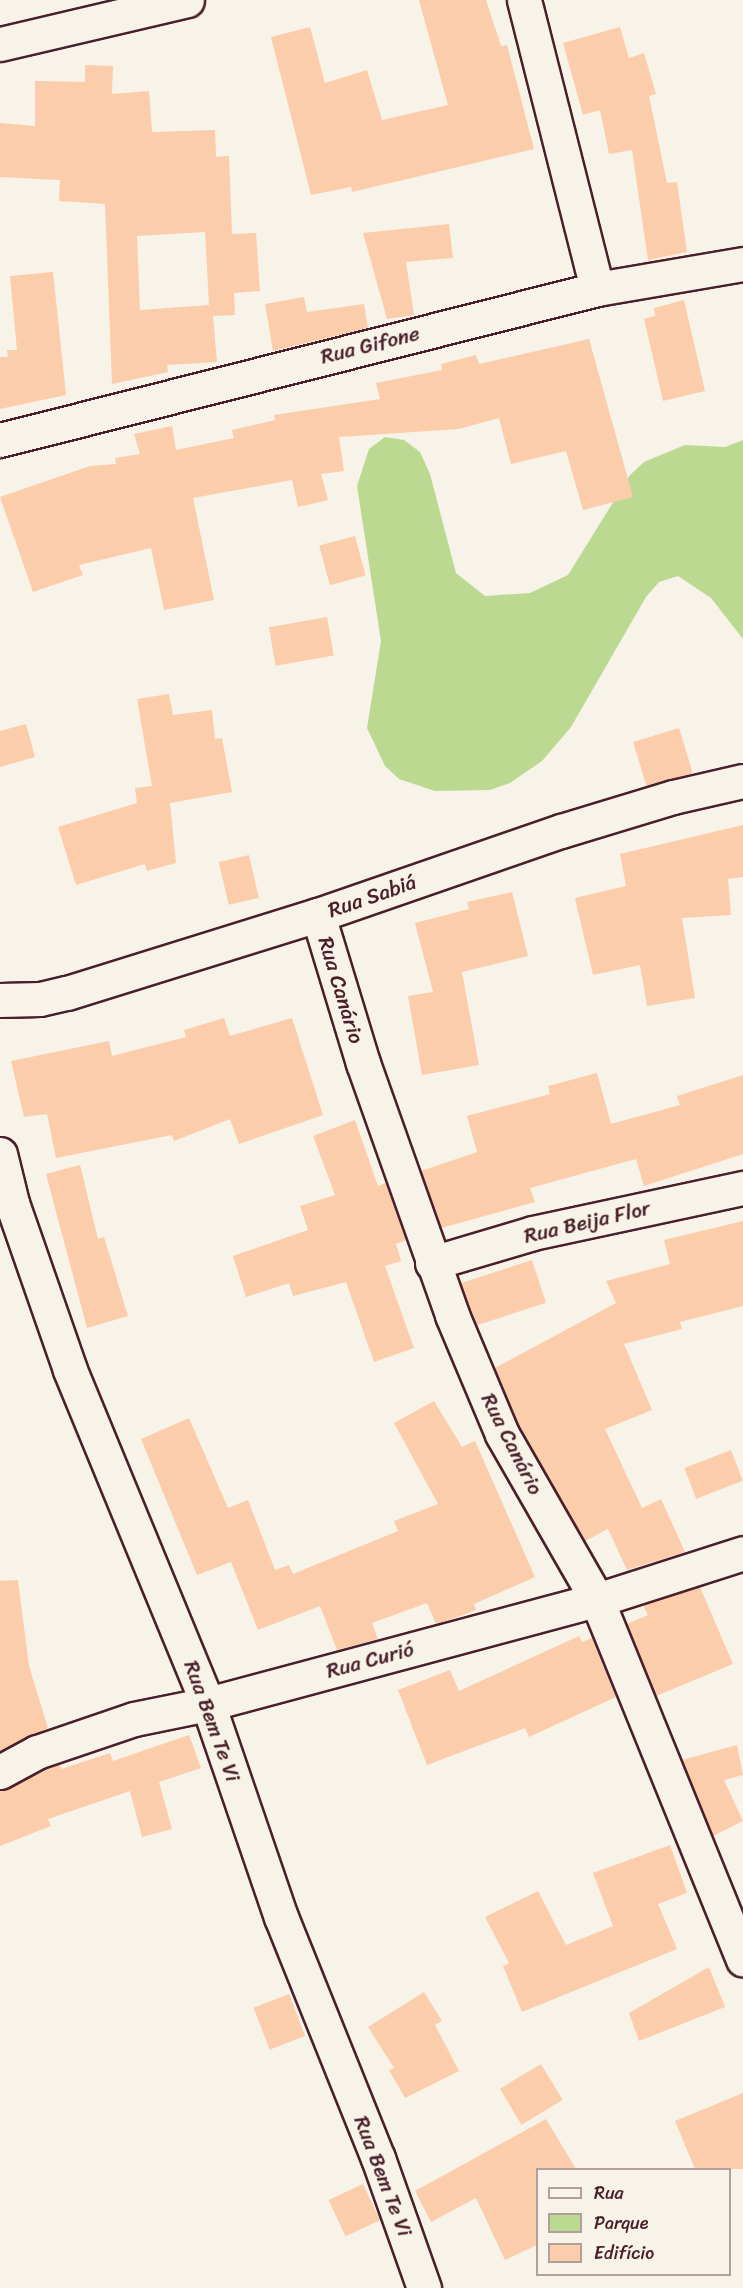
<!DOCTYPE html>
<html>
<head>
<meta charset="utf-8">
<style>
	body { margin:0 }
	#map { position:relative; width:743px; height:2288px; overflow:hidden; background:#f7f3e8; font-family:Sriracha,sans-serif }
	div>[style] { position:absolute }
	[style*='--x'] { left:calc(var(--x)*1px); top:calc(var(--y)*1px); width:calc(var(--w)*1px); rotate:calc(var(--a)*1deg) }
	.green>* { inset:0; background:#bcd991 }
	.building>* { inset:0; background:#fbcdaa; transform-origin:0 0 }
	.roads { filter:drop-shadow(2px 0 #4a1f2b) drop-shadow(-2px 0 #4a1f2b) drop-shadow(0 2px #4a1f2b) drop-shadow(0 -2px #4a1f2b) }
	.street>* { height:33px; margin:-16.5px; padding:0 16.5px; transform-origin:16.5px; border-radius:16.5px; background:#f7f3e8 }
	span { translate:-50% -50%; white-space:nowrap; text-align:center; line-height:1.15; -webkit-text-stroke:6px #f7f3e8; paint-order:stroke }
	.street-label { font-size:21px; color:#4a1f2b }
	.legend { position:absolute; left:536px; top:2168px; width:195px; height:108px; box-sizing:border-box; background:#f7f3e8; border:2px solid #b29e9c; margin:0; padding:8px 10px; list-style:none; font-size:18px; color:#4a1f2b }
	.legend li { display:flex; align-items:center; gap:12px; height:30px }
	.legend b { width:30px; border:2px solid #b29e9c }
</style>
</head>
<body>
<div id="map">
	<div class="green">
		<i style="clip-path:polygon(385px 437px,404px 440px,420px 452px,430px 474px,456px 573px,485px 596px,530px 593px,568px 575px,630px 475px,644px 462px,685px 445px,725px 447px,743px 440px,743px 639px,711px 598px,678px 576px,659px 582px,646px 597px,571px 727px,542px 761px,510px 783px,490px 790px,435px 791px,399px 779px,385px 766px,367px 728px,381px 641px,357px 486px,369px 449px)"></i>
	</div>
	<div class="building">
		<i style="clip-path:polygon(419px 0,486px 0,501px 46px,507px 45px,534px 149px,352px 192px,351px 187px,311px 195px,271px 37px,310px 27px,325px 83px,367px 70px,382px 120px,448px 105px)"></i>
		<i style="clip-path:polygon(620px 27px,629px 58px,644px 53px,656px 94px,649px 96px,667px 183px,677px 182px,687px 252px,648px 260px,632px 150px,609px 154px,600px 110px,583px 115px,563px 43px)"></i>
		<i style="clip-path:polygon(evenodd,85px 65px,113px 66px,112px 94px,149px 91px,152px 132px,215px 130px,216px 157px,229px 156px,232px 234px,256px 233px,260px 291px,234px 293px,235px 315px,213px 316px,217px 362px,167px 365px,168px 372px,112px 384px,105px 204px,59px 201px,60px 180px,0 177px,0 123px,35px 126px,35px 81px,85px 82px,85px 65px,205px 232px,209px 305px,140px 310px,137px 236px,205px 232px)"></i>
		<i style="clip-path:polygon(449px 224px,453px 258px,406px 262px,414px 315px,387px 319px,363px 233px)"></i>
		<i style="clip-path:polygon(53px 272px,66px 395px,0 409px,0 357px,8px 357px,7px 350px,17px 350px,10px 276px)"></i>
		<i style="clip-path:polygon(304px 297px,307px 312px,364px 304px,368px 328px,273px 351px,265px 304px)"></i>
		<i style="clip-path:polygon(684px 300px,705px 391px,663px 401px,644px 319px,655px 316px,654px 308px)"></i>
		<i style="clip-path:polygon(589px 339px,633px 497px,583px 510px,566px 451px,511px 464px,499px 418px,459px 429px,339px 437px,344px 471px,321px 474px,328px 500px,298px 507px,292px 480px,193px 498px,214px 600px,164px 610px,151px 548px,79px 565px,83px 575px,33px 592px,0 497px,90px 466px,116px 464px,115px 458px,140px 454px,134px 434px,172px 426px,176px 450px,234px 438px,232px 430px,275px 420px,274px 415px,380px 399px,376px 383px,442px 370px,441px 364px,476px 355px,479px 364px)"></i>
		<i style="left:355px;top:536px;width:41px;height:37px;rotate:75deg"></i>
		<i style="left:327px;top:617px;width:39px;height:59px;rotate:80deg"></i>
		<i style="clip-path:polygon(169px 694px,173px 715px,212px 710px,215px 739px,222px 738px,232px 792px,170px 803px,176px 863px,147px 871px,145px 864px,76px 885px,58px 827px,137px 803px,135px 788px,152px 786px,137px 699px)"></i>
		<i style="clip-path:polygon(26px 724px,35px 757px,0 767px,0 731px)"></i>
		<i style="left:679px;top:728px;width:47px;height:48px;rotate:73deg"></i>
		<i style="clip-path:polygon(743px 825px,743px 877px,728px 879px,731px 915px,682px 918px,695px 998px,647px 1006px,640px 965px,593px 975px,575px 898px,626px 886px,620px 854px)"></i>
		<i style="left:249px;top:855px;width:44px;height:31px;rotate:77deg"></i>
		<i style="clip-path:polygon(512px 892px,528px 956px,462px 972px,479px 1065px,422px 1075px,408px 996px,433px 992px,415px 923px,469px 909px,467px 902px)"></i>
		<i style="clip-path:polygon(224px 1018px,230px 1036px,292px 1018px,323px 1115px,239px 1144px,230px 1119px,174px 1141px,172px 1135px,56px 1158px,47px 1114px,24px 1117px,11px 1061px,109px 1041px,112px 1056px,186px 1037px,184px 1030px)"></i>
		<i style="clip-path:polygon(597px 1073px,611px 1124px,680px 1105px,677px 1096px,743px 1075px,743px 1154px,644px 1186px,636px 1159px,530px 1188px,535px 1202px,441px 1228px,421px 1171px,477px 1152px,467px 1116px,550px 1094px,548px 1086px)"></i>
		<i style="clip-path:polygon(355px 1120px,378px 1186px,386px 1183px,406px 1240px,396px 1244px,401px 1261px,385px 1266px,414px 1348px,374px 1362px,346px 1282px,293px 1296px,289px 1283px,246px 1297px,233px 1256px,308px 1230px,300px 1206px,335px 1195px,313px 1136px)"></i>
		<i style="clip-path:polygon(80px 1165px,98px 1239px,104px 1237px,128px 1316px,87px 1328px,46px 1174px)"></i>
		<i style="clip-path:polygon(743px 1221px,743px 1306px,680px 1322px,682px 1329px,624px 1344px,652px 1410px,605px 1429px,642px 1508px,661px 1499px,685px 1552px,627px 1570px,608px 1529px,585px 1541px,519px 1426px,495px 1368px,616px 1303px,606px 1281px,670px 1264px,664px 1240px)"></i>
		<i style="left:532px;top:1260px;width:45px;height:75px;rotate:72deg"></i>
		<i style="clip-path:polygon(434px 1401px,462px 1447px,475px 1441px,535px 1577px,474px 1604px,476px 1610px,452px 1619px,436px 1624px,427px 1603px,372px 1623px,378px 1639px,337px 1650px,320px 1606px,258px 1630px,231px 1562px,197px 1575px,141px 1439px,189px 1418px,228px 1508px,248px 1500px,275px 1570px,289px 1565px,293px 1574px,398px 1531px,394px 1521px,438px 1504px,394px 1423px)"></i>
		<i style="left:731px;top:1450px;width:33px;height:50px;rotate:69deg"></i>
		<i style="clip-path:polygon(18px 1580px,29px 1666px,48px 1728px,0 1751px,0 1581px)"></i>
		<i style="clip-path:polygon(700px 1587px,733px 1664px,656px 1696px,627px 1624px,648px 1615px,643px 1605px)"></i>
		<i style="clip-path:polygon(579px 1636px,582px 1642px,592px 1638px,616px 1697px,529px 1737px,525px 1728px,427px 1765px,398px 1690px,450px 1670px,459px 1691px)"></i>
		<i style="clip-path:polygon(189px 1735px,201px 1768px,159px 1782px,172px 1829px,142px 1837px,130px 1791px,48px 1819px,51px 1826px,0 1846px,0 1791px,60px 1764px,61px 1769px,110px 1753px,113px 1761px)"></i>
		<i style="clip-path:polygon(737px 1745px,743px 1775px,724px 1780px,743px 1821px,713px 1836px,682px 1760px)"></i>
		<i style="clip-path:polygon(670px 1845px,687px 1893px,658px 1904px,677px 1949px,522px 2012px,503px 1966px,509px 1963px,485px 1917px,538px 1891px,566px 1945px,613px 1926px,593px 1873px)"></i>
		<i style="clip-path:polygon(709px 1967px,725px 2007px,639px 2041px,629px 2013px)"></i>
		<i style="clip-path:polygon(424px 1992px,442px 2021px,435px 2025px,459px 2071px,405px 2098px,389px 2070px,394px 2068px,368px 2027px)"></i>
		<i style="left:289px;top:1994px;width:45px;height:38px;rotate:69deg"></i>
		<i style="left:541px;top:2064px;width:42px;height:48px;rotate:59deg"></i>
		<i style="clip-path:polygon(743px 2093px,743px 2169px,695px 2169px,675px 2121px)"></i>
		<i style="clip-path:polygon(546px 2119px,576px 2169px,537px 2169px,537px 2245px,505px 2260px,476px 2198px,431px 2222px,415px 2191px)"></i>
		<i style="left:363px;top:2184px;width:40px;height:38px;rotate:65deg"></i>
	</div>
	<div class="roads">
		<div class="street">
			<i style="--x:524;--y:0;--w:298;--a:75.8"></i>
			<i style="--x:0;--y:44;--w:192;--a:-13.2"></i>
			<i style="--x:0;--y:440;--w:616;--a:-14.19"></i>
			<i style="--x:597;--y:289;--w:148;--a:-9.7"></i>
			<i style="--x:318;--y:915;--w:155;--a:73.1"></i>
			<i style="--x:363;--y:1063;--w:267;--a:70.5"></i>
			<i style="--x:452;--y:1315;--w:129;--a:67.2"></i>
			<i style="--x:502;--y:1434;--w:191;--a:60.2"></i>
			<i style="--x:597;--y:1600;--w:388;--a:67.9"></i>
			<i style="--x:0;--y:1000;--w:40;--a:-1.4"></i>
			<i style="--x:40;--y:999;--w:28;--a:-13"></i>
			<i style="--x:67;--y:993;--w:263;--a:-17.3"></i>
			<i style="--x:318;--y:915;--w:257;--a:-19.1"></i>
			<i style="--x:561;--y:831;--w:117;--a:-16.9"></i>
			<i style="--x:673;--y:797;--w:72;--a:-12.9"></i>
			<i style="--x:0;--y:1154;--w:50;--a:76.2"></i>
			<i style="--x:12;--y:1203;--w:177;--a:70.8"></i>
			<i style="--x:70;--y:1370;--w:361;--a:67.6"></i>
			<i style="--x:208;--y:1704;--w:225;--a:71.1"></i>
			<i style="--x:281;--y:1917;--w:260;--a:68.1"></i>
			<i style="--x:378;--y:2158;--w:138;--a:70.5"></i>
			<i style="--x:432;--y:1263;--w:105;--a:-16.5"></i>
			<i style="--x:533;--y:1233;--w:215;--a:-12.1"></i>
			<i style="--x:0;--y:1772;--w:42;--a:-28.4"></i>
			<i style="--x:37;--y:1752;--w:102;--a:-18.8"></i>
			<i style="--x:134;--y:1719;--w:76;--a:-11.5"></i>
			<i style="--x:208;--y:1704;--w:403;--a:-15"></i>
			<i style="--x:597;--y:1600;--w:153;--a:-17.8"></i>
		</div>
	</div>
	<div class="street-label">
		<span style="left:370px;top:345px;rotate:-14deg">Rua Gifone</span>
		<span style="left:372px;top:896px;rotate:-19deg">Rua Sabiá</span>
		<span style="left:341px;top:990px;rotate:73deg">Rua Canário</span>
		<span style="left:587px;top:1222px;rotate:-13deg">Rua Beija Flor</span>
		<span style="left:512px;top:1444px;rotate:63deg">Rua Canário</span>
		<span style="left:370px;top:1660px;rotate:-15deg">Rua Curió</span>
		<span style="left:212px;top:1721px;rotate:70deg">Rua Bem Te Vi</span>
		<span style="left:383px;top:2176px;rotate:69deg">Rua Bem Te Vi</span>
	</div>
	<ul class="legend">
	<li><b style="height:8px;background:#f7f3e8"></b>Rua</li>
	<li><b style="height:16px;background:#bcd991"></b>Parque</li>
	<li><b style="height:16px;background:#fbcdaa"></b>Edifício</li>
	</ul>
</div>
</body>
</html>
